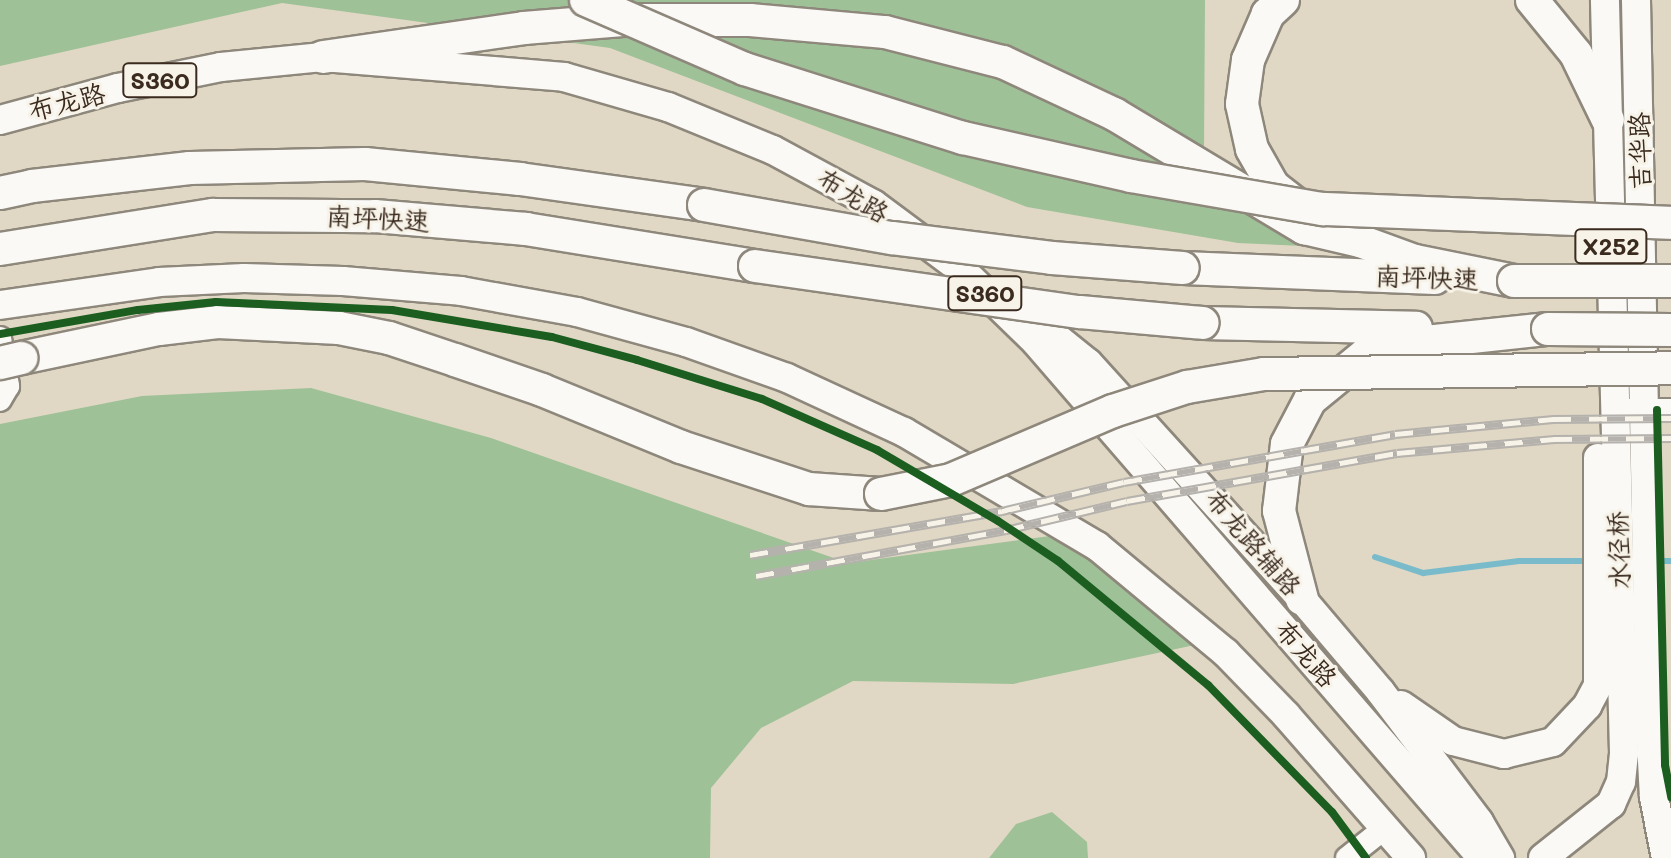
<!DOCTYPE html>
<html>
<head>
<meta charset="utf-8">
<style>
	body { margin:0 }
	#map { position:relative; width:1671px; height:858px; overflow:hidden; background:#e0d8c4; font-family:Mali,"LXGW WenKai TC",sans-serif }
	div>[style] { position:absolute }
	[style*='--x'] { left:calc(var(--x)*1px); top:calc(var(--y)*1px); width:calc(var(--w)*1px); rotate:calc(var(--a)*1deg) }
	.forest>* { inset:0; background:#9fc197 }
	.stream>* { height:6px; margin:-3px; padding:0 3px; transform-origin:3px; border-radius:3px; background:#79bbca }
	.roads { filter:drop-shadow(2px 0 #8e877b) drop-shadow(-2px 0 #8e877b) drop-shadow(0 2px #8e877b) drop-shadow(0 -2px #8e877b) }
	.minor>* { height:22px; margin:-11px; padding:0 11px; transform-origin:11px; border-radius:11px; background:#faf9f6 }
	.major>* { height:28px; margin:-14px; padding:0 14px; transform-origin:14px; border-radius:14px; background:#faf9f6 }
	.highway>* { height:32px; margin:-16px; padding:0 16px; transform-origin:16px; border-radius:16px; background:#faf9f6 }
	.rail>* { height:9px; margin-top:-4.5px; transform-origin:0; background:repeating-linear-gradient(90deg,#f7f3e8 0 18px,#b5b2ad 0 36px); box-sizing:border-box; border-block:2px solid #b5b2ad }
	.bridges { filter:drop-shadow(2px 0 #8e877b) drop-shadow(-2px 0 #8e877b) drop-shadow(0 2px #8e877b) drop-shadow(0 -2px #8e877b) }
	.highway-bridge>* { height:32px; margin:-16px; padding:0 16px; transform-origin:16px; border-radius:16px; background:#faf9f6 }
	.cycleway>* { height:8px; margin:-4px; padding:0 4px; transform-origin:4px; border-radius:4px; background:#1b5e20 }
	span { translate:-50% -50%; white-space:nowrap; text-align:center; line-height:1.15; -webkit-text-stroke:6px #f7f3e8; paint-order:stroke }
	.shield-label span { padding:2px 6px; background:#f7f3e8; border:2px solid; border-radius:6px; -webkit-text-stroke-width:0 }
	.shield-label { font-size:24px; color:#3b2a1e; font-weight:700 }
	.street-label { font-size:26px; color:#3b2a1e }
</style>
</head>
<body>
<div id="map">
	<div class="forest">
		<i style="clip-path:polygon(0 0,1205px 0,1204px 148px,1326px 247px,1238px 243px,1027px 207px,610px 48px,282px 3px,0 66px)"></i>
		<i style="clip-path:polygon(311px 388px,491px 438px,848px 563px,1073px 533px,1204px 643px,1013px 684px,853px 681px,761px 728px,711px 788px,710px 858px,0 858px,0 424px,142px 396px)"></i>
		<i style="clip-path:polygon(1052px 812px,1087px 842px,1088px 858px,989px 858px,1016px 824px)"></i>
	</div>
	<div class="stream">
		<i style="--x:1375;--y:557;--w:51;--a:18.4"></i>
		<i style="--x:1423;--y:573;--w:97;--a:-7.1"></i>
		<i style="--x:1519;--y:561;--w:73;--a:0"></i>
		<i style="--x:1655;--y:561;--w:16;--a:0"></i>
	</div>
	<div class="roads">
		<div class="minor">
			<i style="--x:0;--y:338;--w:49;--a:80.5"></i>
			<i style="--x:8;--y:386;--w:16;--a:120"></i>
			<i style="--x:1628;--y:410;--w:43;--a:0"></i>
			<i style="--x:1347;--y:858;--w:48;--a:-38.3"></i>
		</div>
		<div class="major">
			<i style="--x:1636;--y:0;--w:724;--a:88.89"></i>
			<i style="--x:1650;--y:724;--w:73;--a:86.9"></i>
			<i style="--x:1654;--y:797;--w:62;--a:78.9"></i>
			<i style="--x:0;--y:120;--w:122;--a:-15.2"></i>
			<i style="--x:118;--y:88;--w:105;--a:-11.5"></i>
			<i style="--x:221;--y:67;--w:102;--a:-5.6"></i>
			<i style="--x:323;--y:57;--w:242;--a:4.7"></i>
			<i style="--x:564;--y:77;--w:108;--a:16.1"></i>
			<i style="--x:668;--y:107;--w:113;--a:22.3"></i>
			<i style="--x:773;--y:150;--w:114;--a:28.4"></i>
			<i style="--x:873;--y:204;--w:111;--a:36.6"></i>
			<i style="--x:962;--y:270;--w:103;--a:44.2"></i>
			<i style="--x:1036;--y:342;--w:682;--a:49.16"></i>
			<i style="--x:0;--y:305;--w:161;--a:-8.2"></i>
			<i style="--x:159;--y:282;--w:85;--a:-2.7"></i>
			<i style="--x:244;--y:278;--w:99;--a:1.7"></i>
			<i style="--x:343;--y:281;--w:118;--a:4.8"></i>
			<i style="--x:461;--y:291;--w:118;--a:10.3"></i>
			<i style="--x:577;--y:312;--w:113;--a:15.4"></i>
			<i style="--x:686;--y:342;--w:107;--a:19.6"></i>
			<i style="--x:787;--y:378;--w:129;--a:24.8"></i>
			<i style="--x:904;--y:432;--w:224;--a:30.6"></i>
			<i style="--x:1097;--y:546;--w:168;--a:39.7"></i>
			<i style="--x:1226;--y:653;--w:86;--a:45.9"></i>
			<i style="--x:1286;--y:715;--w:190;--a:48.8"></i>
			<i style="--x:1032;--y:318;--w:72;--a:38.8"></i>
			<i style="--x:1088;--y:363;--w:319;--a:47.8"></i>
			<i style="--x:1302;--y:599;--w:121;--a:49.7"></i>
			<i style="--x:1380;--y:691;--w:164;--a:52.9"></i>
			<i style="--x:1479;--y:822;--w:42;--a:59.7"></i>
			<i style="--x:1401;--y:705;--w:63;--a:34.7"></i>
			<i style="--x:1453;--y:741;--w:53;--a:14.3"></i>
			<i style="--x:1504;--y:754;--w:50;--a:-13.8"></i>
			<i style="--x:1553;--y:742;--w:50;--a:-46.6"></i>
			<i style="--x:1587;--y:706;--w:24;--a:-62"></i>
			<i style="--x:1598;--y:685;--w:227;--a:-90"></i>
			<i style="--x:1543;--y:858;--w:87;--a:-38.5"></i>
			<i style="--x:1611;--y:804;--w:24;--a:-66"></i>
			<i style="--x:1621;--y:782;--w:29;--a:-84"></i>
			<i style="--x:1624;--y:753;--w:753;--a:-91.45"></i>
		</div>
		<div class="highway">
			<i style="--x:1283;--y:0;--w:21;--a:137"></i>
			<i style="--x:1268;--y:14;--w:50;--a:113.5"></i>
			<i style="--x:1248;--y:60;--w:44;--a:97.8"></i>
			<i style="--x:1242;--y:104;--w:46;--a:77.5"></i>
			<i style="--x:1252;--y:149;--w:43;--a:60.4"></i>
			<i style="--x:1273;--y:186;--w:37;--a:38"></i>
			<i style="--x:1532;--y:0;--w:70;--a:50.8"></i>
			<i style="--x:1576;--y:54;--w:73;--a:64.1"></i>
			<i style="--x:323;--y:57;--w:203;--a:-8.2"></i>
			<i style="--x:524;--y:28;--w:99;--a:-4.6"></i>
			<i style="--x:623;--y:20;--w:127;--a:0"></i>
			<i style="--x:750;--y:20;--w:136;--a:5.1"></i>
			<i style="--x:885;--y:32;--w:122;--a:14.3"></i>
			<i style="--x:1003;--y:62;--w:123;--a:25.1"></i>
			<i style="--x:1114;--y:114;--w:222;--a:31"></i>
			<i style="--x:1304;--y:228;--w:57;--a:13.1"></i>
			<i style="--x:1360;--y:241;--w:59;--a:20"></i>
			<i style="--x:1415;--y:261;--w:101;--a:11.4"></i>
			<i style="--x:0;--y:193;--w:33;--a:-12"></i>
			<i style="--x:32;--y:186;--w:159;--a:-6.5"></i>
			<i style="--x:190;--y:168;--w:175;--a:-1.3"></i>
			<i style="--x:365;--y:164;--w:156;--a:5.5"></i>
			<i style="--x:520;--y:179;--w:186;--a:8"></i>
			<i style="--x:0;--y:249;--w:216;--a:-9.1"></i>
			<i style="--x:213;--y:215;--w:162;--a:0.4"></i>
			<i style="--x:375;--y:216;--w:152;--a:4.9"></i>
			<i style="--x:526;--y:229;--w:232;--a:9.2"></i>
			<i style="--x:1183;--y:268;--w:252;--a:2.3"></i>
			<i style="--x:1203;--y:323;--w:213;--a:1.3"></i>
			<i style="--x:21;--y:358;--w:141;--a:-11.9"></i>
			<i style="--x:159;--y:329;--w:59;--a:-6.8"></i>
			<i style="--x:218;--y:322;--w:121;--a:2.8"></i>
			<i style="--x:339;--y:328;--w:51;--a:11.3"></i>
			<i style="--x:389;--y:338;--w:70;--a:18.4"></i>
			<i style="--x:455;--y:360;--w:92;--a:19"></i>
			<i style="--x:542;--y:390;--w:150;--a:22.3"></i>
			<i style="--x:681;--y:447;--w:135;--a:18.2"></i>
			<i style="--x:809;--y:489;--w:72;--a:4"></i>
			<i style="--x:1302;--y:599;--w:91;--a:-104.6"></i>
			<i style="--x:1279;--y:511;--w:67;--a:-83.2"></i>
			<i style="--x:1287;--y:444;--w:50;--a:-62.4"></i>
			<i style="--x:1310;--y:400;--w:72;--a:-39.4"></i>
			<i style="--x:1366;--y:354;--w:23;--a:-20"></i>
			<i style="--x:1388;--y:346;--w:161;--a:-6.1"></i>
		</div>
	</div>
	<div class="rail">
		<i style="--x:750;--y:555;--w:256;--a:-9.9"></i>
		<i style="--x:1002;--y:511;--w:125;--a:-13.4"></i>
		<i style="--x:1124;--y:482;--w:275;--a:-10"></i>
		<i style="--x:1395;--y:434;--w:159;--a:-5.4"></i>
		<i style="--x:1553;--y:419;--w:118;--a:-0.5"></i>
		<i style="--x:756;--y:576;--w:254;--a:-10.4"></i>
		<i style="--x:1006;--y:530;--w:124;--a:-13.5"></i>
		<i style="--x:1127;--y:501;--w:274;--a:-10.1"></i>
		<i style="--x:1397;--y:453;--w:158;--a:-5.1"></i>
		<i style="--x:1554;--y:439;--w:117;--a:-0.5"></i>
	</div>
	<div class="bridges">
		<div class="highway-bridge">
			<i style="--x:586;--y:0;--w:173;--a:23.5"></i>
			<i style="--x:745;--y:69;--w:229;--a:17.6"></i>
			<i style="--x:963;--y:138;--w:172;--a:12.7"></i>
			<i style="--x:1131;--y:176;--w:195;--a:9.8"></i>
			<i style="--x:1323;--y:209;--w:348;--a:2.3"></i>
			<i style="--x:704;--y:205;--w:191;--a:10"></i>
			<i style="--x:892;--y:238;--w:161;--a:7.1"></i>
			<i style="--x:1052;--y:258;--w:131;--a:4.4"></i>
			<i style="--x:755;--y:266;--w:328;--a:8.1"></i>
			<i style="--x:1080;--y:312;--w:123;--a:5.1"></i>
			<i style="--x:1514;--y:281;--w:157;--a:0"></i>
			<i style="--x:1548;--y:329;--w:123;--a:0.5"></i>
			<i style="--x:0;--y:363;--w:22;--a:-13"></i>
			<i style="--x:881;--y:494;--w:71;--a:-11.3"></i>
			<i style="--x:951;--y:480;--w:176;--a:-23.1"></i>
			<i style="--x:1113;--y:411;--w:78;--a:-18"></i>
			<i style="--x:1187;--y:387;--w:78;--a:-9.6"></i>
			<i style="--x:1264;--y:374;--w:407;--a:-0.8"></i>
		</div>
	</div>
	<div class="cycleway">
		<i style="--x:0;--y:334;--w:140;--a:-9.9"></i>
		<i style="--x:138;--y:310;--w:78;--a:-5.9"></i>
		<i style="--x:216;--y:302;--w:176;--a:2.6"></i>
		<i style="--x:392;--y:310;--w:162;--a:9.6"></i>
		<i style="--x:552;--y:337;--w:88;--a:15.1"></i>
		<i style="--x:637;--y:360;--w:131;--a:17.3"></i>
		<i style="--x:762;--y:399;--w:126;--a:23.9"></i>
		<i style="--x:877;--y:450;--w:140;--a:30.4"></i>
		<i style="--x:998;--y:521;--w:72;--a:33.7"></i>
		<i style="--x:1058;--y:561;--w:195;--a:39.6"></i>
		<i style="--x:1208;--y:685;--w:177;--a:45.7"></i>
		<i style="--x:1332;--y:812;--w:57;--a:53.5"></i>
		<i style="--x:1657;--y:410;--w:355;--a:88.7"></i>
		<i style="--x:1665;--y:765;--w:33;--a:79"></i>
	</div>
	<div class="shield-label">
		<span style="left:160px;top:80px">S360</span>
		<span style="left:1611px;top:246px">X252</span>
		<span style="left:985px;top:293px">S360</span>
	</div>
	<div class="street-label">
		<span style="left:67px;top:102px;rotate:-14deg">布龙路</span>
		<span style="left:1640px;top:151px;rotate:-91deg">吉华路</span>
		<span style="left:853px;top:196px;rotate:31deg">布龙路</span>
		<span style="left:378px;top:219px;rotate:3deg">南坪快速</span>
		<span style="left:1427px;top:278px;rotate:2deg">南坪快速</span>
		<span style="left:1253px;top:543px;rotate:49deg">布龙路辅路</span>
		<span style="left:1619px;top:550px;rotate:-92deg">水径桥</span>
		<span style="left:1306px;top:654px;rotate:49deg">布龙路</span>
	</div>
</div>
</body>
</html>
